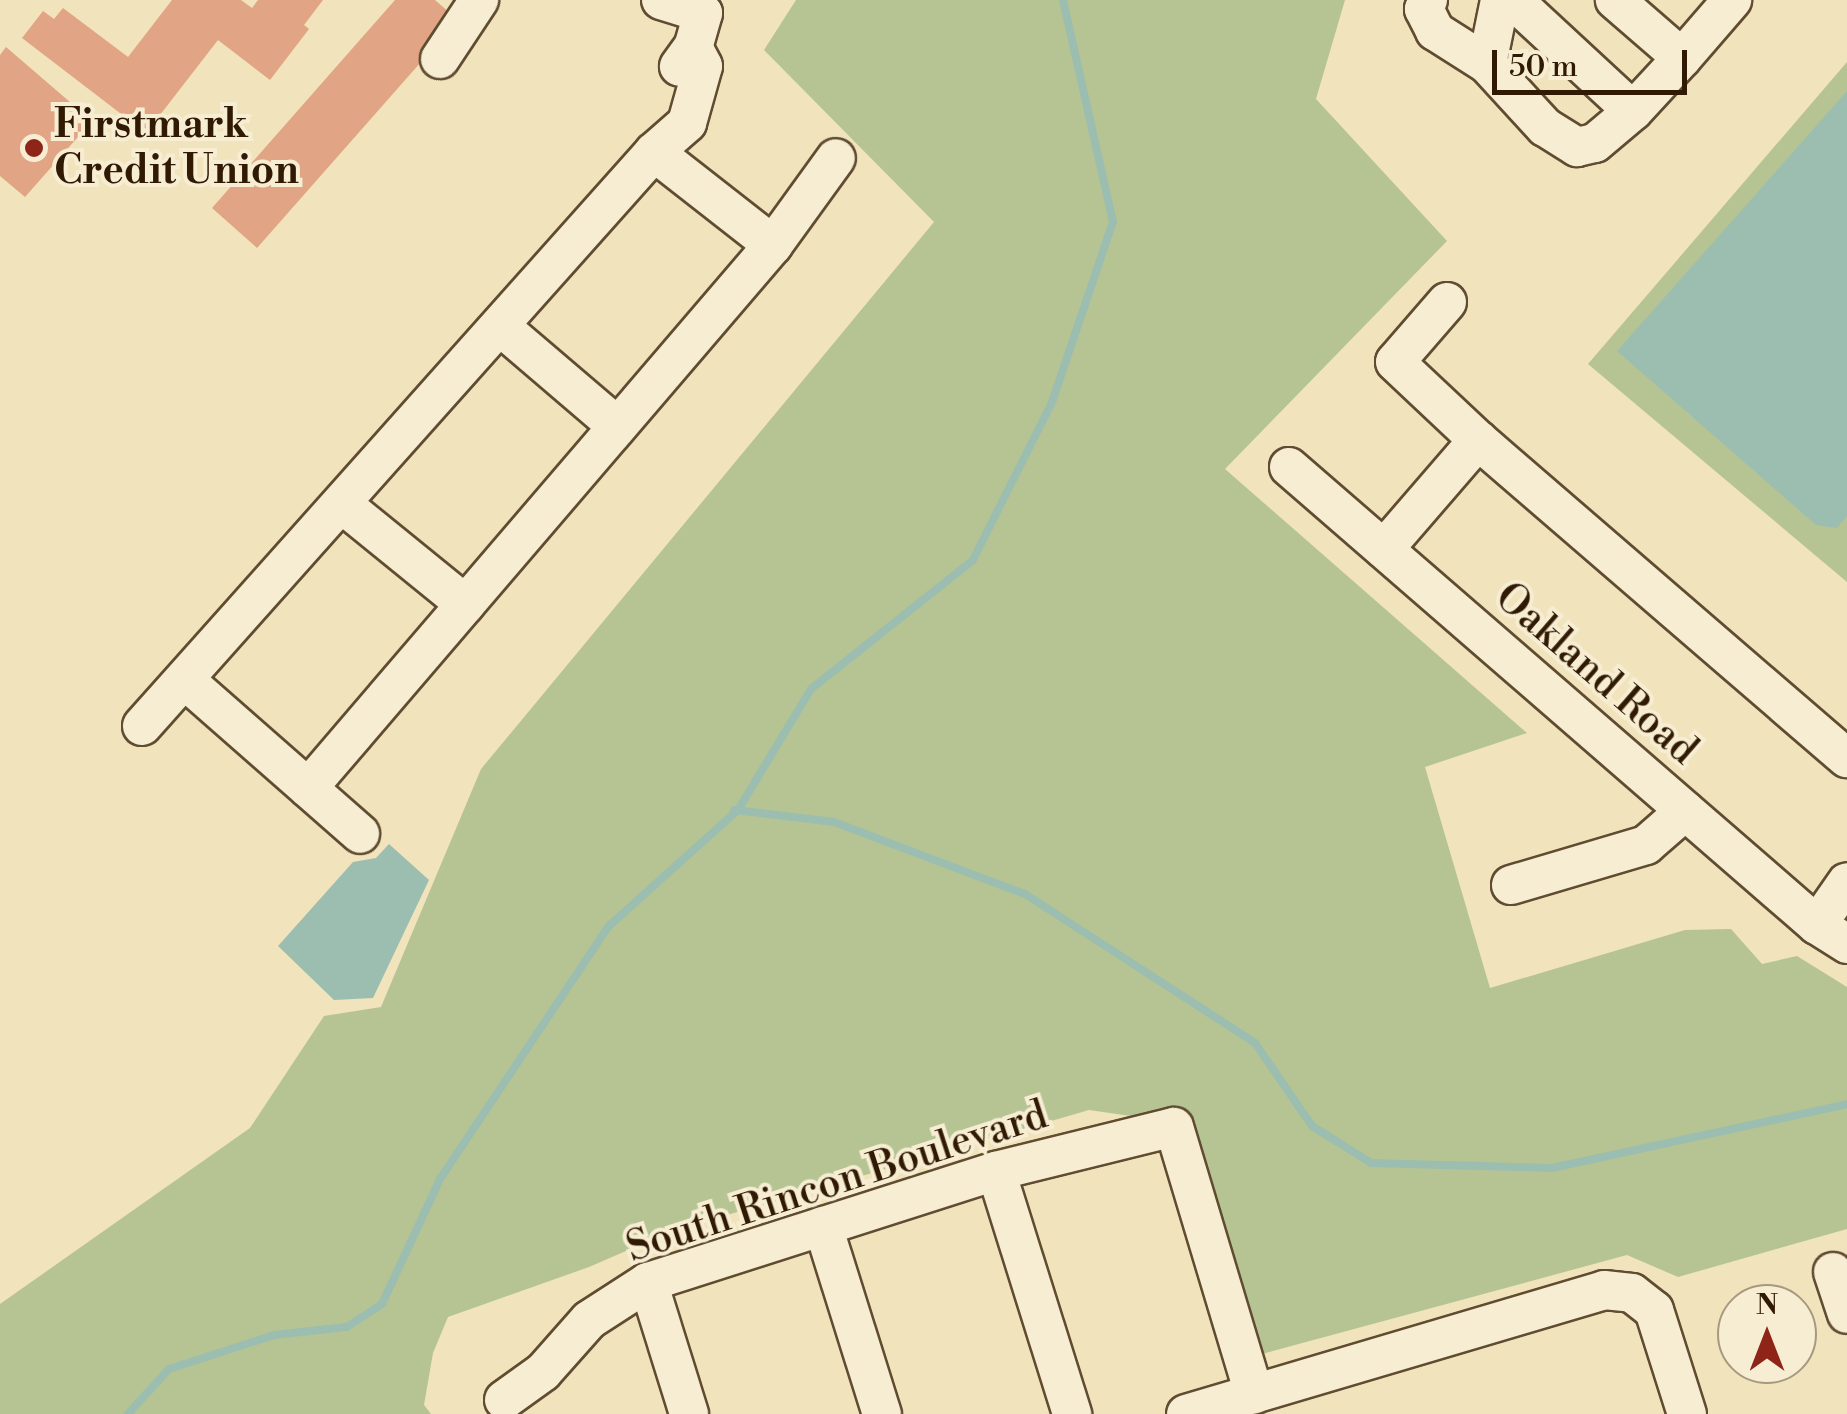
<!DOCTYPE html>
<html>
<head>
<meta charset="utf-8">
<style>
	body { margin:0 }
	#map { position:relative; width:1847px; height:1414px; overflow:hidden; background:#f1e3bb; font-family:"Libre Bodoni",serif }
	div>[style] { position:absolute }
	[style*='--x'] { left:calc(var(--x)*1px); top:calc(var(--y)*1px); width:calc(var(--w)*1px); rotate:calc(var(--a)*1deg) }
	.green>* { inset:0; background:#b6c493 }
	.water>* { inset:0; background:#9bbeb0 }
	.stream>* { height:8px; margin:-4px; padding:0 4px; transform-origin:4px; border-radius:4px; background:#9bbeb0 }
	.building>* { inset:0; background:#e1a484 }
	.roads { filter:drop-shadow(2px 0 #604c31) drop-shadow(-2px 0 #604c31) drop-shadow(0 2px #604c31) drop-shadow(0 -2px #604c31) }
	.minor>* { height:38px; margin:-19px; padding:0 19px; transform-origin:19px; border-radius:19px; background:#f6edd3 }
	.dots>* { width:28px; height:28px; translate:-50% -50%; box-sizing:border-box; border:5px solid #f6edd3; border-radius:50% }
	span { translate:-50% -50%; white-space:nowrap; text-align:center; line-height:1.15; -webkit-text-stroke:8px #f6edd3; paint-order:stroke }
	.poi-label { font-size:40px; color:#301a03; font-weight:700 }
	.left { translate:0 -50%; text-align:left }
	.street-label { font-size:40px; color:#301a03 }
	.north { position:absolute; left:1717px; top:1284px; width:100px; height:100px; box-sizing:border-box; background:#f6edd3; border:2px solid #a79980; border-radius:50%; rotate:0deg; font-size:28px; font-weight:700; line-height:40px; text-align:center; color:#301a03 }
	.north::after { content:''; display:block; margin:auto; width:35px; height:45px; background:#8f2418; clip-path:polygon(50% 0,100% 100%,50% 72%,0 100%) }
	.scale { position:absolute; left:1492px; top:50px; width:195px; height:45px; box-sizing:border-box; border:5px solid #301a03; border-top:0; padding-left:12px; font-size:30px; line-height:35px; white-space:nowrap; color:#301a03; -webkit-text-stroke:8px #f6edd3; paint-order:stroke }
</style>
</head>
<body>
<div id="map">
	<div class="green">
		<i style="clip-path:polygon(796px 0,1345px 0,1316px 99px,1447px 241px,1225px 469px,1527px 733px,1425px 767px,1490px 988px,1685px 930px,1731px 929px,1762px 964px,1797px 956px,1847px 987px,1847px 1229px,1678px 1277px,1627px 1255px,1262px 1354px,1193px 1125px,1089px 1110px,672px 1231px,589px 1267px,448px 1317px,433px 1353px,424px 1405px,431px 1414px,0 1414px,0 1304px,250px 1128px,324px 1016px,381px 1007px,481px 769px,934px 222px,764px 50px)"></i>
		<i style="clip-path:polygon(1847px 62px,1847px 582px,1588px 364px)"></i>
	</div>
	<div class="water">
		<i style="clip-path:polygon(1847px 91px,1847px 516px,1837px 528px,1816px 525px,1617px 351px)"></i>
		<i style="clip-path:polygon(389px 844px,429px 880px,373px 998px,334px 1000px,278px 946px,353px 862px,376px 858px)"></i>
	</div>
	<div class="stream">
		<i style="--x:734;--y:810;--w:101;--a:6.8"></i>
		<i style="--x:834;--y:822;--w:204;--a:20.7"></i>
		<i style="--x:1025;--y:894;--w:274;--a:32.9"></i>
		<i style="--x:1255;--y:1043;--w:101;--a:55.5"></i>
		<i style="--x:1312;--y:1126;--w:70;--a:32.1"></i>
		<i style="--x:1371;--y:1163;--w:181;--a:1.6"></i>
		<i style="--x:1552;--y:1168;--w:302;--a:-12.2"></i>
		<i style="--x:128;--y:1414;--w:61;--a:-47.7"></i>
		<i style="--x:169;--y:1369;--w:110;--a:-17.9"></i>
		<i style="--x:274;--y:1335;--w:73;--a:-6.3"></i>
		<i style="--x:347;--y:1327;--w:42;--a:-33.3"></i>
		<i style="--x:382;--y:1304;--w:138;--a:-65.1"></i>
		<i style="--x:440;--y:1179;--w:304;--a:-56.3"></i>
		<i style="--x:609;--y:926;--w:173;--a:-42"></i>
		<i style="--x:738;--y:810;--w:141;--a:-58.9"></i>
		<i style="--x:811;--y:689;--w:207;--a:-38.5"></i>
		<i style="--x:973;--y:560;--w:177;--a:-63.4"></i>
		<i style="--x:1052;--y:402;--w:190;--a:-71.3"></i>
		<i style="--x:1113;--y:222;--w:228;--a:-102.7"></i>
	</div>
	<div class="building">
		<i style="clip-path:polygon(172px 0,241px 0,252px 8px,258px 0,323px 0,304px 25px,309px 29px,270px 80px,218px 40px,146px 133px,22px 38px,43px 11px,54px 19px,63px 8px,128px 57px)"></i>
		<i style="clip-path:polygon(395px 0,435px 0,458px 20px,257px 248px,212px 208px)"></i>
		<i style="clip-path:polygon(6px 47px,92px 121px,25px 197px,0 176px,0 55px)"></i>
	</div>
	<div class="roads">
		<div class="minor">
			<i style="--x:661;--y:0;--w:44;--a:17.2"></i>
			<i style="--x:703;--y:13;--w:35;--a:106"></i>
			<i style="--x:693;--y:47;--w:24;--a:126"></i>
			<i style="--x:1428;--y:0;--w:10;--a:114"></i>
			<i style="--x:1424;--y:9;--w:25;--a:63"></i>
			<i style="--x:1435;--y:31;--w:62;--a:32.4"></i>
			<i style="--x:1500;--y:0;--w:65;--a:101.5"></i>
			<i style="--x:1487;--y:64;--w:86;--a:47.4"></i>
			<i style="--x:1545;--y:127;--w:38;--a:32"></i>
			<i style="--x:1577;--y:147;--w:18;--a:-13"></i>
			<i style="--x:1595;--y:143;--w:50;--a:-40.1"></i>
			<i style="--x:1513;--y:0;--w:163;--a:42.8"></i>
			<i style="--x:1633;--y:111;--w:72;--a:-47.2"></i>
			<i style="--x:1682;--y:58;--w:89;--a:-139.1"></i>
			<i style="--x:1682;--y:58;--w:77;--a:-49.2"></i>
			<i style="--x:440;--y:59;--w:71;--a:-56.5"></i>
			<i style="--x:654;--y:152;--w:151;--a:38"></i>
			<i style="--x:1447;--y:302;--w:79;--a:130.9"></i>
			<i style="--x:1395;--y:362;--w:114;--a:43.2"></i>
			<i style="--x:501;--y:327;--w:153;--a:40.5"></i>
			<i style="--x:1289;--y:467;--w:699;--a:40.94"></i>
			<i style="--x:1817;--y:925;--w:36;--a:32"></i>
			<i style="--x:342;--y:504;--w:159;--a:39.1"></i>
			<i style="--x:1384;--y:549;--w:144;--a:-49.2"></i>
			<i style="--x:1478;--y:440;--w:487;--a:40.8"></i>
			<i style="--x:185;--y:680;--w:233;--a:41.3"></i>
			<i style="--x:142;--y:726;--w:769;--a:-48.27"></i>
			<i style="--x:654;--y:152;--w:44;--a:-41.3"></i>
			<i style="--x:687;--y:123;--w:59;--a:-74.3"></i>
			<i style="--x:703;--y:66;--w:21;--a:-118"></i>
			<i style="--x:308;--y:788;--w:715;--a:-49.42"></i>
			<i style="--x:773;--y:245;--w:107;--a:-54.1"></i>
			<i style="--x:1511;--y:885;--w:141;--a:-16.5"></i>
			<i style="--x:1646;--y:845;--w:52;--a:-41.1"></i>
			<i style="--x:1817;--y:925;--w:52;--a:-55.1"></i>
			<i style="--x:996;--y:1171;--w:255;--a:72.6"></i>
			<i style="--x:823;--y:1226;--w:197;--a:72.6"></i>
			<i style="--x:1833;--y:1272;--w:44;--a:71.6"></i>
			<i style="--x:648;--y:1282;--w:138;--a:72.7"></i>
			<i style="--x:504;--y:1400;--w:48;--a:-35.7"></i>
			<i style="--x:543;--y:1372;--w:69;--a:-48.5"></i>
			<i style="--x:589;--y:1320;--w:70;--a:-32.8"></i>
			<i style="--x:648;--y:1282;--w:365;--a:-17.7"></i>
			<i style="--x:996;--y:1171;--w:183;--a:-13.9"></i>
			<i style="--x:1174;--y:1127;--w:279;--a:73.3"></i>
			<i style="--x:1186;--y:1414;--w:436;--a:-16.5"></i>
			<i style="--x:1604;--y:1290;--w:28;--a:6"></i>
			<i style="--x:1632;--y:1293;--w:28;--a:38"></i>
			<i style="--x:1654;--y:1310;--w:109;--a:72.4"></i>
		</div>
	</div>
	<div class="dots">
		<i style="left:34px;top:148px;background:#8f2418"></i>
	</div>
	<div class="poi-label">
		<span class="left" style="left:54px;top:148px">Firstmark<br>Credit Union</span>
	</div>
	<div class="street-label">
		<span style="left:1596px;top:674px;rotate:41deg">Oakland Road</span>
		<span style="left:837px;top:1182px;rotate:-18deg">South Rincon Boulevard</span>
	</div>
	<div class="north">N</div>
	<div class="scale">50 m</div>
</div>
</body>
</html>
